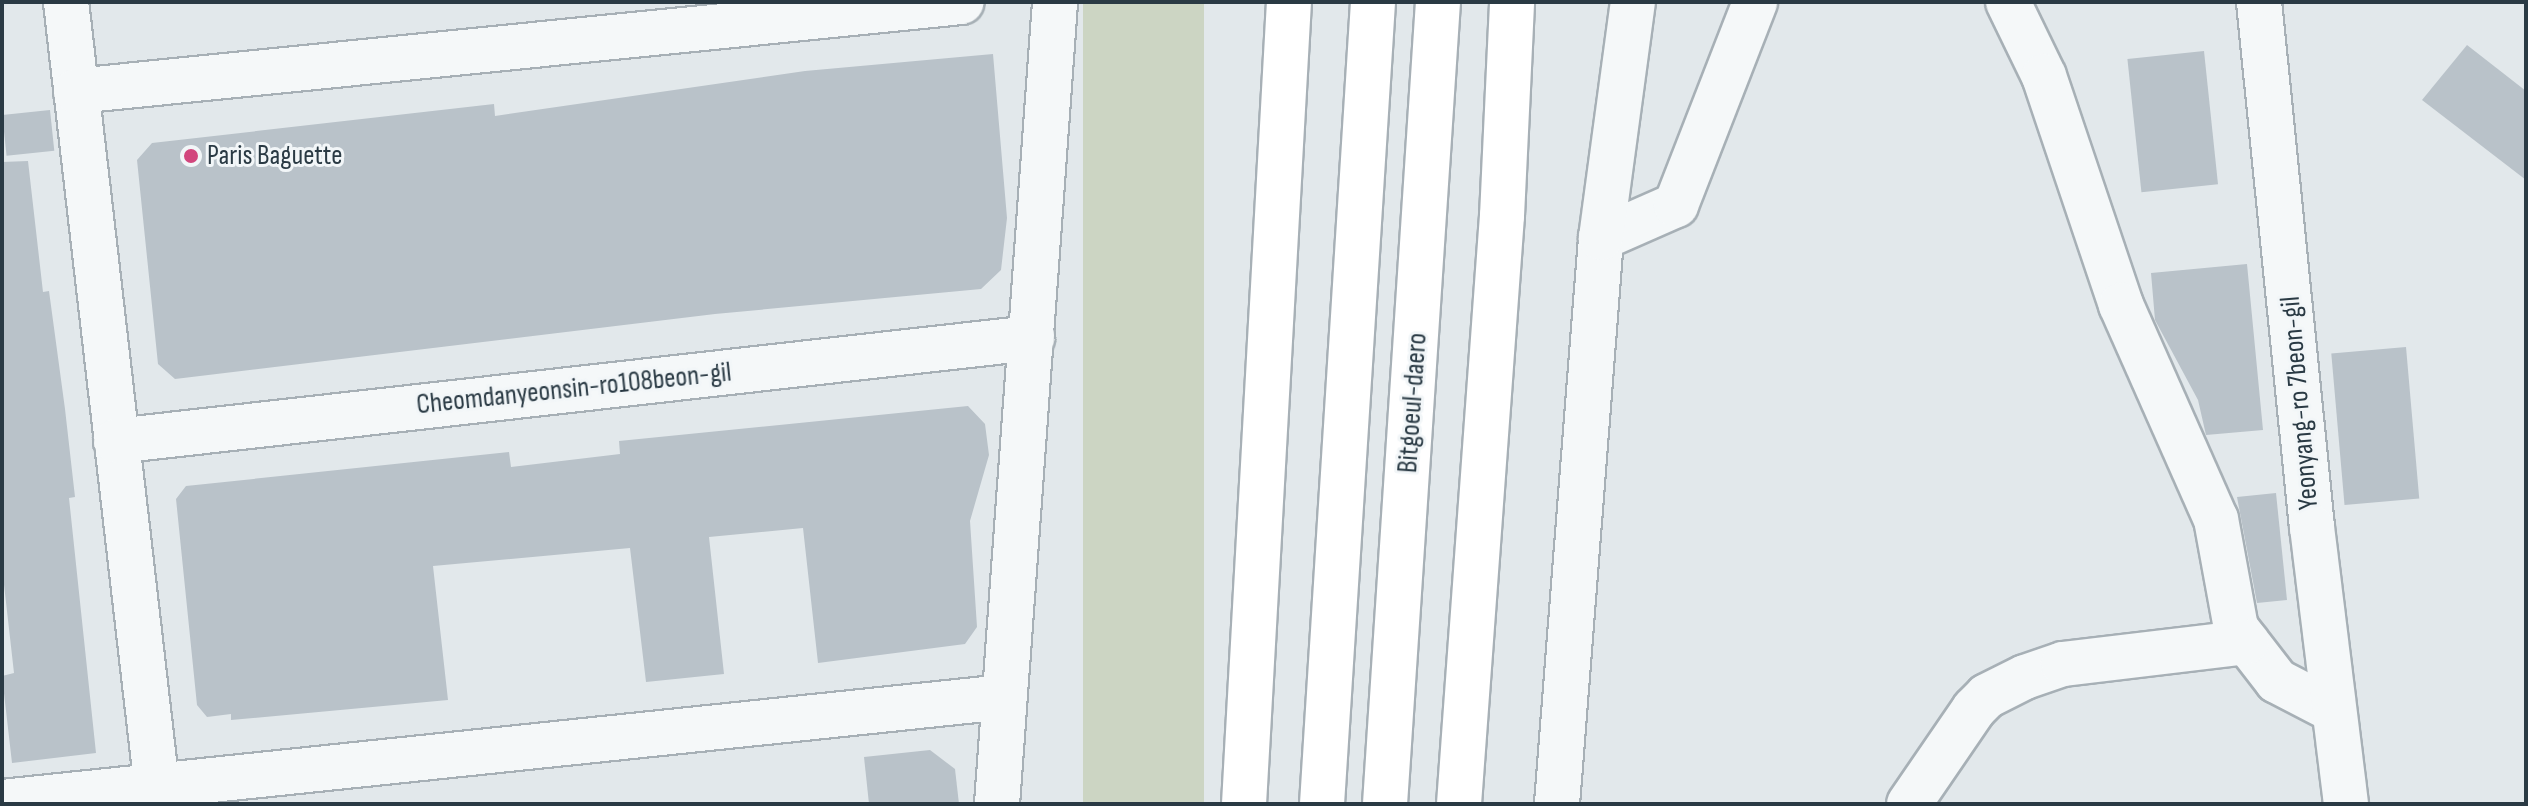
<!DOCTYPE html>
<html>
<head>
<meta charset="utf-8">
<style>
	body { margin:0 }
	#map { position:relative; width:2528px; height:806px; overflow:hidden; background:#e2e8eb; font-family:"Sofia Sans Condensed",sans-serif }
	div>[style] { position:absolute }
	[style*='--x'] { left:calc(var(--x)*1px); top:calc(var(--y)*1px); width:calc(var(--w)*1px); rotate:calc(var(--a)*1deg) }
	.green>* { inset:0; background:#ccd5c3; transform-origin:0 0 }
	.building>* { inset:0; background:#b9c2c9; transform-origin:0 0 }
	.roads { filter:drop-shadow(2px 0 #a7b0b6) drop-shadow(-2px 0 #a7b0b6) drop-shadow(0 2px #a7b0b6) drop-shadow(0 -2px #a7b0b6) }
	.minor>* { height:44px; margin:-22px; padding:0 22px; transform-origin:22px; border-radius:22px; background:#f5f8f9 }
	.major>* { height:44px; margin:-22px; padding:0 22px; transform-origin:22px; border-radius:22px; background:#fff }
	.dots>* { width:22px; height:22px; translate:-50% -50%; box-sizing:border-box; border:4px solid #f2f6f8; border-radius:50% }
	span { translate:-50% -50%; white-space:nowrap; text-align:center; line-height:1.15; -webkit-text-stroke:6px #f2f6f8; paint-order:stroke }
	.poi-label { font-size:28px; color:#2a3a44 }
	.left { translate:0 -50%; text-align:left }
	.street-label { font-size:28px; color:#2a3a44 }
	.frame { position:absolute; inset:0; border:4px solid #2a3a44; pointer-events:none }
</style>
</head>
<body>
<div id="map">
	<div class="green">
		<i style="left:1083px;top:2px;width:121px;height:804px"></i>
	</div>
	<div class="building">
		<i style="clip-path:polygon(2467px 45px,2526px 91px,2526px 180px,2422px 100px)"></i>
		<i style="left:2204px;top:51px;width:134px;height:77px;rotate:84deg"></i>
		<i style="clip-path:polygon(993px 54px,1007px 218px,1001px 270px,981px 289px,715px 314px,175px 379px,158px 364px,137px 160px,152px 143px,494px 104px,495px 116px,805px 71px)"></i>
		<i style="left:50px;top:110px;width:41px;height:48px;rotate:84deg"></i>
		<i style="clip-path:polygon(28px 161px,43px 292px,49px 291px,65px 409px,75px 497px,69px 498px,96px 753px,12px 763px,2px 676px,14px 673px,2px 567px,2px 162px)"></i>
		<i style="clip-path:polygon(2247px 264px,2263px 430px,2206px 435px,2198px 400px,2155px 320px,2151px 273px)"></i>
		<i style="left:2406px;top:347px;width:152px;height:75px;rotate:85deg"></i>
		<i style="clip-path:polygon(968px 406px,985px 424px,989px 455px,970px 521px,977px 627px,965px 644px,818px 663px,803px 528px,709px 537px,724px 674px,646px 682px,630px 548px,433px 566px,448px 700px,231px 720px,231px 714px,207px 717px,197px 705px,176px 499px,186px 486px,509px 452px,511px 467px,620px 454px,619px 441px)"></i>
		<i style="clip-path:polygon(2276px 493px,2287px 600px,2257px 603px,2237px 497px)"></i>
		<i style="clip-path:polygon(930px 750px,955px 769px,959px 804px,869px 804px,864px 757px)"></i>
	</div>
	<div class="roads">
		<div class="minor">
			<i style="--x:66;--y:2;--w:807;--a:83.39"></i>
			<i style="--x:2008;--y:2;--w:82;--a:64.1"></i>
			<i style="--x:2044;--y:76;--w:242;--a:71.4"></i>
			<i style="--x:2121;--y:305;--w:234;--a:66.1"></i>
			<i style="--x:2216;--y:519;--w:111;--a:79.6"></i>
			<i style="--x:2236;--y:628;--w:67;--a:52.3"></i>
			<i style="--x:2277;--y:681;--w:63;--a:27.4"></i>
			<i style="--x:2259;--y:2;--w:528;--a:84.24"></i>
			<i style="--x:2312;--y:527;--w:279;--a:83"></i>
			<i style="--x:76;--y:91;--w:890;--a:-5.74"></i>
			<i style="--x:1601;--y:238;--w:82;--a:-23.7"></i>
			<i style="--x:1676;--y:205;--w:218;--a:-68.7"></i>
			<i style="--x:116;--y:441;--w:922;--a:-6.42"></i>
			<i style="--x:2;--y:802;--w:1007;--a:-5.98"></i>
			<i style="--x:997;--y:804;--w:804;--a:-85.86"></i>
			<i style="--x:1557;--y:804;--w:568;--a:-85.55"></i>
			<i style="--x:1601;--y:238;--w:238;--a:-82.3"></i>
			<i style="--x:1909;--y:804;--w:115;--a:-55.6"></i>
			<i style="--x:1974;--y:709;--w:18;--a:-45"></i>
			<i style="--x:1987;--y:696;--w:42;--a:-26.6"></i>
			<i style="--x:2025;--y:677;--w:40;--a:-18.9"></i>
			<i style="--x:2063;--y:664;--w:185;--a:-6.8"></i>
		</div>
		<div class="major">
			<i style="--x:1244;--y:804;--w:803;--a:-86.79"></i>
			<i style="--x:1322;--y:804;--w:804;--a:-86.36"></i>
			<i style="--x:1385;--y:804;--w:804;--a:-86.22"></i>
			<i style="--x:1459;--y:804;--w:590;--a:-85.82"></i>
			<i style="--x:1502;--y:216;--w:214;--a:-87.3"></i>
		</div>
	</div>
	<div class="dots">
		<i style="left:191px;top:156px;background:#d2467d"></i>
	</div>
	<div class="poi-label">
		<span class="left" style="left:207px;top:156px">Paris Baguette</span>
	</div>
	<div class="street-label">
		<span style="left:574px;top:389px;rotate:-6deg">Cheomdanyeonsin-ro108beon-gil</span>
		<span style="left:1413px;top:403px;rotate:-86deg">Bitgoeul-daero</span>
		<span style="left:2300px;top:403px;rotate:-95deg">Yeonyang-ro 7beon-gil</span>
	</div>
	<div class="frame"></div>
</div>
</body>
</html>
